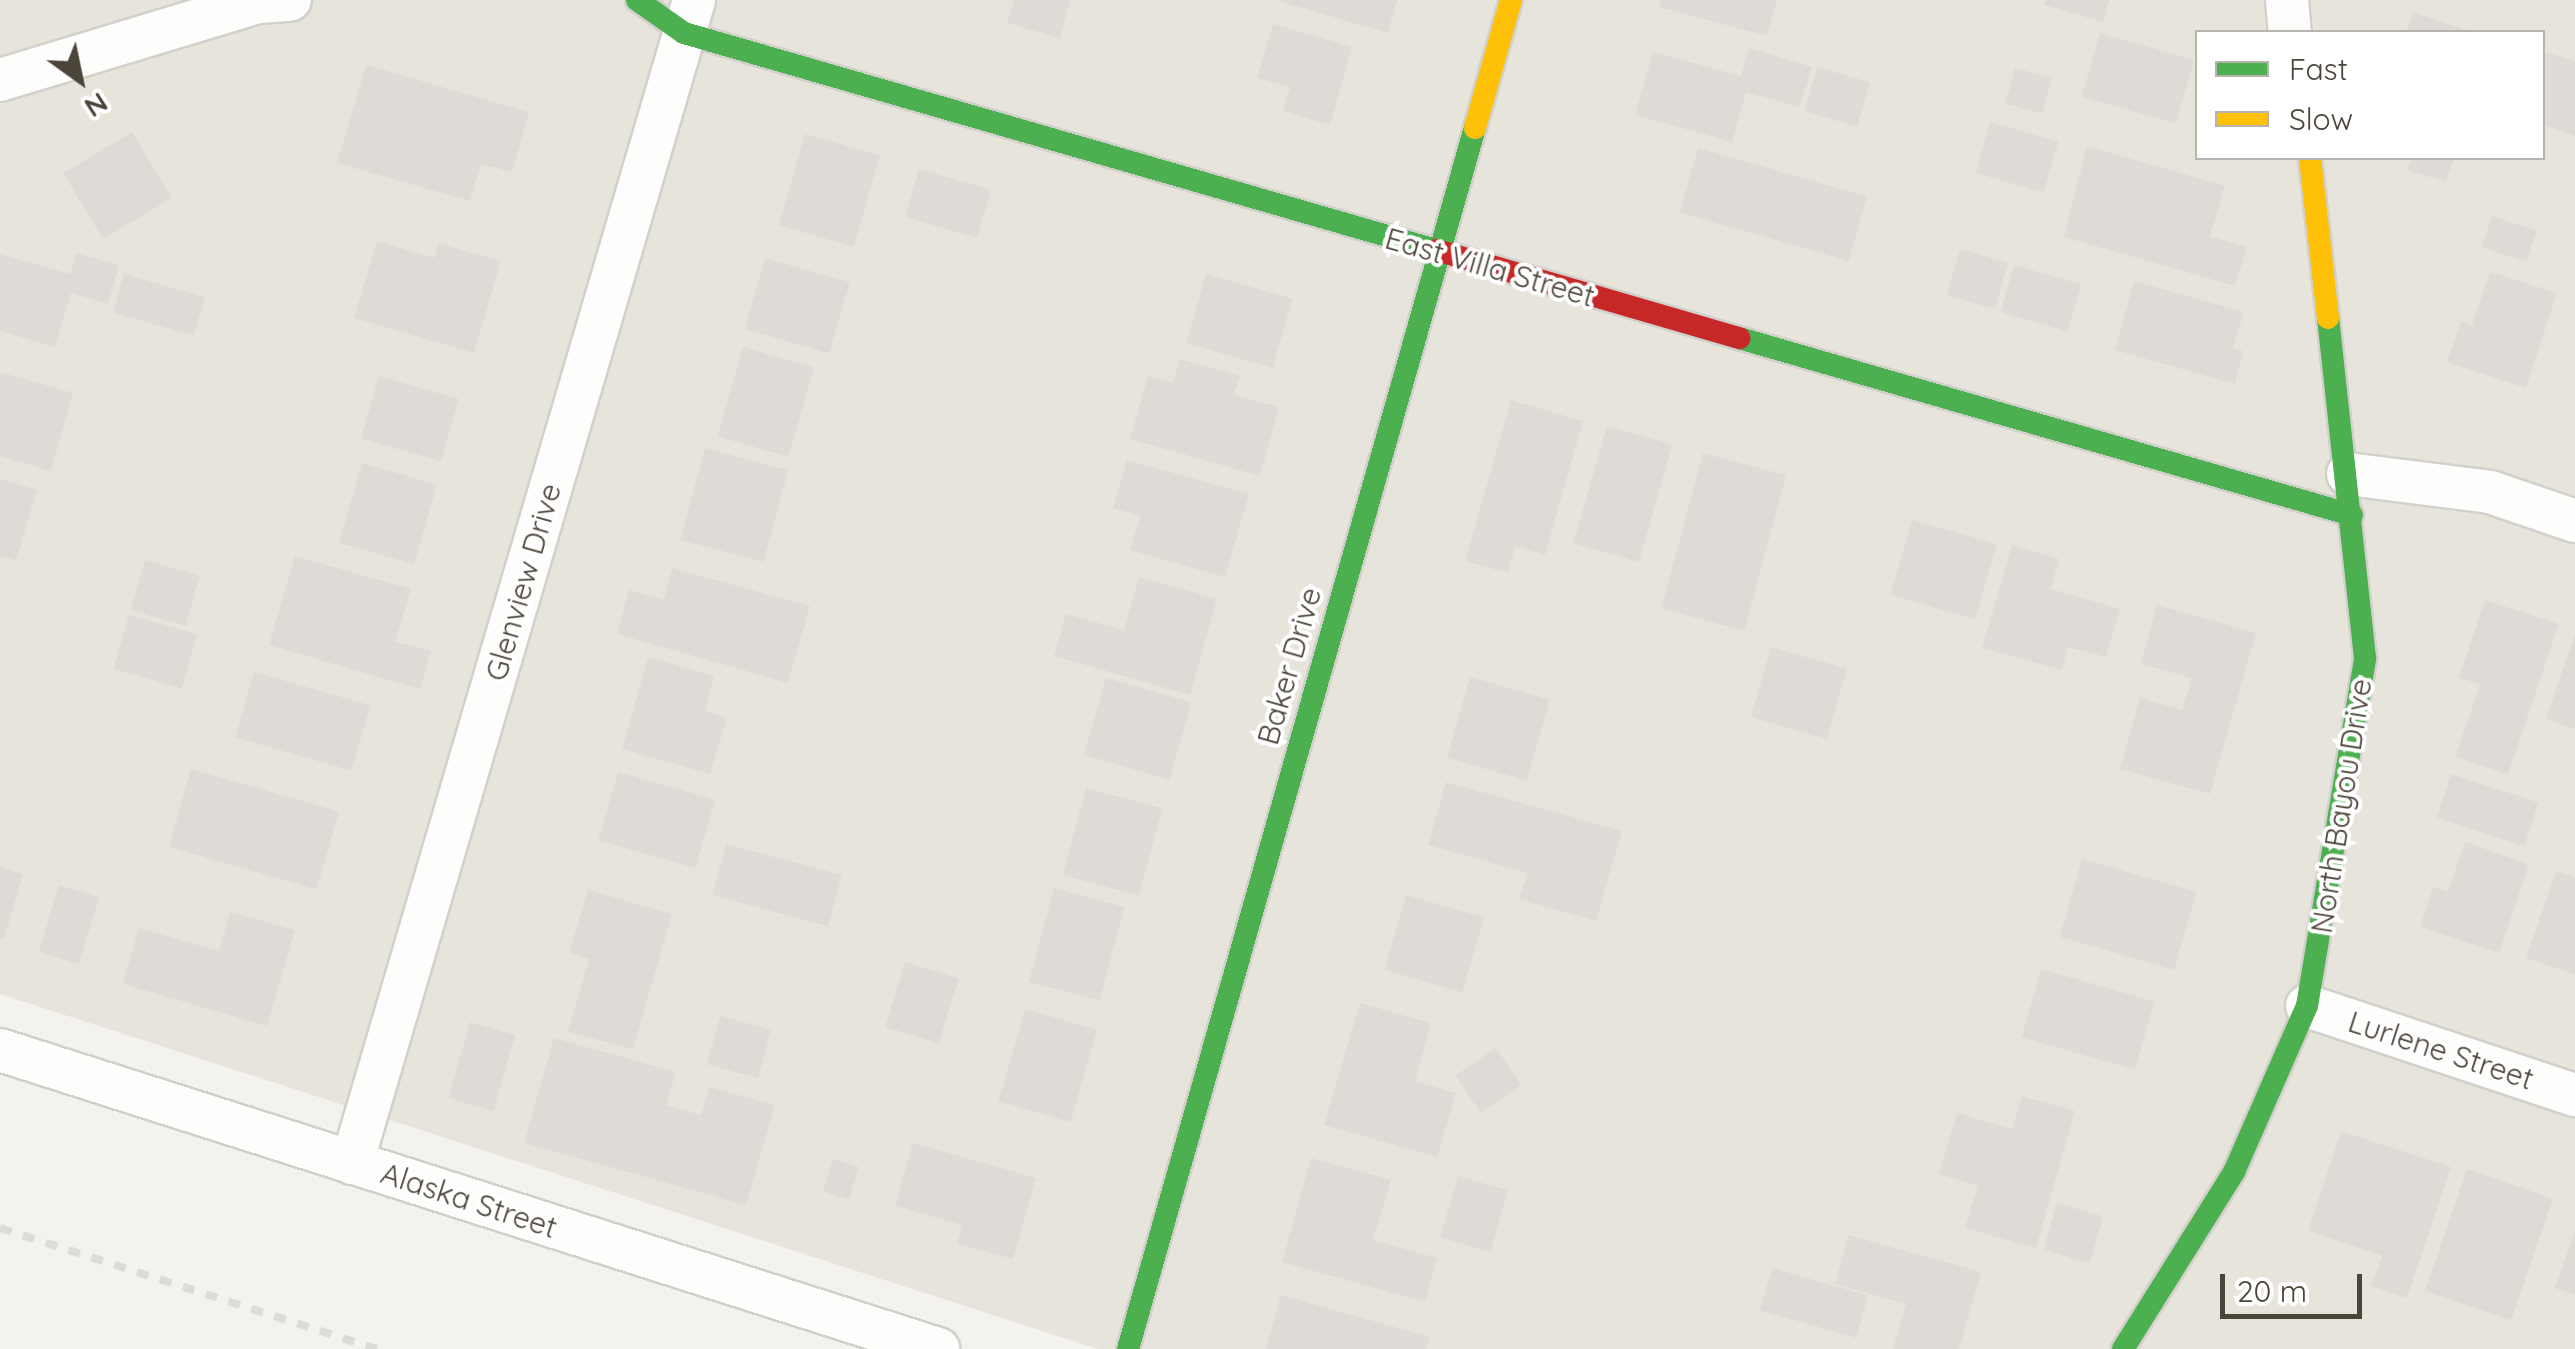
<!DOCTYPE html>
<html>
<head>
<meta charset="utf-8">
<style>
	body { margin:0 }
	#map { position:relative; width:2575px; height:1349px; overflow:hidden; background:#f4f2ee; font-family:Quicksand,sans-serif }
	div>[style] { position:absolute }
	[style*='--x'] { left:calc(var(--x)*1px); top:calc(var(--y)*1px); width:calc(var(--w)*1px); rotate:calc(var(--a)*1deg) }
	.residential>* { inset:0; background:#e7e4dc }
	.building>* { inset:0; background:#dedbd6; transform-origin:0 0 }
	.roads { filter:drop-shadow(2px 0 #d2d0cb) drop-shadow(-2px 0 #d2d0cb) drop-shadow(0 2px #d2d0cb) drop-shadow(0 -2px #d2d0cb) }
	.street>* { height:42px; margin:-21px; padding:0 21px; transform-origin:21px; border-radius:21px; background:#fdfdfc }
	.fast>* { height:22px; margin:-11px; padding:0 11px; transform-origin:11px; border-radius:11px; background:#4caf50 }
	.slow>* { height:22px; margin:-11px; padding:0 11px; transform-origin:11px; border-radius:11px; background:#ffc107 }
	.jam>* { height:22px; margin:-11px; padding:0 11px; transform-origin:11px; border-radius:11px; background:#c62828 }
	.rail>* { height:8px; margin-top:-4px; transform-origin:0; background:repeating-linear-gradient(90deg,#dbdbda 0 12px,transparent 0 24px) }
	span { translate:-50% -50%; white-space:nowrap; text-align:center; line-height:1.15; -webkit-text-stroke:8px #fff; paint-order:stroke }
	.street-label { font-size:30px; color:#4b4439 }
	.legend { position:absolute; left:2195px; top:30px; width:350px; height:130px; box-sizing:border-box; background:#fff; border:2px solid #b7b4b0; margin:0; padding:12px 18px; list-style:none; font-size:30px; color:#4b4439 }
	.legend li { display:flex; align-items:center; gap:20px; height:50px }
	.legend b { width:50px; border:2px solid #b7b4b0 }
	.north { position:absolute; left:30px; top:30px; width:100px; height:100px; -webkit-text-stroke:8px #fff; paint-order:stroke; rotate:147deg; font-size:28px; font-weight:700; line-height:40px; text-align:center; color:#4b4439 }
	.north::after { content:''; display:block; margin:auto; width:35px; height:45px; background:#4b4439; clip-path:polygon(50% 0,100% 100%,50% 72%,0 100%) }
	.scale { position:absolute; left:2220px; top:1274px; width:142px; height:45px; box-sizing:border-box; border:5px solid #4b4439; border-top:0; padding-left:12px; font-size:30px; line-height:35px; white-space:nowrap; color:#4b4439; -webkit-text-stroke:8px #fff; paint-order:stroke }
</style>
</head>
<body>
<div id="map">
	<div class="residential">
		<i style="clip-path:polygon(evenodd,0 0,2575px 0,2575px 1349px,1098px 1349px,0 994px,0 0,2198px 32px,2542px 32px,2542px 158px,2198px 158px,2198px 32px)"></i>
	</div>
	<div class="building">
		<i style="clip-path:polygon(1014px 0,1070px 0,1060px 38px,1007px 23px)"></i>
		<i style="clip-path:polygon(1275px 0,1397px 0,1388px 33px)"></i>
		<i style="clip-path:polygon(1660px 0,1777px 0,1767px 36px,1659px 7px)"></i>
		<i style="clip-path:polygon(2046px 0,2109px 0,2103px 22px,2044px 5px)"></i>
		<i style="clip-path:polygon(2413px 12px,2472px 32px,2406px 32px)"></i>
		<i style="clip-path:polygon(1273px 24px,1352px 47px,1330px 125px,1283px 111px,1290px 87px,1257px 78px)"></i>
		<i style="left:2100px;top:33px;width:98px;height:66px;rotate:16deg"></i>
		<i style="clip-path:polygon(1749px 48px,1812px 67px,1800px 107px,1746px 92px,1732px 142px,1635px 115px,1653px 52px,1741px 76px)"></i>
		<i style="clip-path:polygon(2542px 51px,2575px 61px,2575px 136px,2542px 125px)"></i>
		<i style="clip-path:polygon(366px 65px,529px 112px,512px 172px,481px 164px,470px 201px,337px 163px)"></i>
		<i style="left:1817px;top:67px;width:55px;height:46px;rotate:16deg"></i>
		<i style="left:2015px;top:68px;width:38px;height:37px;rotate:15deg"></i>
		<i style="left:1990px;top:122px;width:71px;height:53px;rotate:16deg"></i>
		<i style="left:132px;top:132px;width:77px;height:80px;rotate:59deg"></i>
		<i style="left:805px;top:134px;width:78px;height:95px;rotate:16deg"></i>
		<i style="clip-path:polygon(2087px 146px,2225px 186px,2210px 236px,2247px 247px,2235px 286px,2064px 237px)"></i>
		<i style="left:1698px;top:148px;width:176px;height:67px;rotate:16deg"></i>
		<i style="clip-path:polygon(2412px 158px,2454px 158px,2446px 182px,2407px 170px)"></i>
		<i style="left:919px;top:169px;width:75px;height:50px;rotate:16deg"></i>
		<i style="left:2492px;top:216px;width:47px;height:33px;rotate:18deg"></i>
		<i style="clip-path:polygon(377px 241px,434px 258px,438px 243px,501px 261px,474px 353px,354px 318px)"></i>
		<i style="left:1960px;top:249px;width:50px;height:48px;rotate:16deg"></i>
		<i style="clip-path:polygon(76px 253px,119px 265px,108px 304px,71px 293px,55px 347px,0 331px,0 254px,70px 274px)"></i>
		<i style="left:765px;top:258px;width:88px;height:74px;rotate:16deg"></i>
		<i style="left:2014px;top:265px;width:70px;height:49px;rotate:16deg"></i>
		<i style="clip-path:polygon(2490px 272px,2557px 293px,2526px 388px,2447px 362px,2461px 321px,2472px 325px)"></i>
		<i style="left:124px;top:274px;width:84px;height:40px;rotate:16deg"></i>
		<i style="left:1206px;top:274px;width:90px;height:72px;rotate:16deg"></i>
		<i style="clip-path:polygon(2134px 281px,2244px 312px,2233px 348px,2243px 351px,2235px 384px,2115px 350px)"></i>
		<i style="left:743px;top:347px;width:74px;height:93px;rotate:16deg"></i>
		<i style="clip-path:polygon(1180px 359px,1240px 376px,1234px 395px,1279px 407px,1260px 476px,1130px 439px,1148px 376px,1173px 383px)"></i>
		<i style="clip-path:polygon(0 372px,73px 393px,51px 471px,0 456px)"></i>
		<i style="left:379px;top:376px;width:83px;height:65px;rotate:16deg"></i>
		<i style="clip-path:polygon(1511px 400px,1583px 421px,1545px 555px,1515px 546px,1508px 573px,1465px 561px)"></i>
		<i style="left:1607px;top:426px;width:68px;height:122px;rotate:16deg"></i>
		<i style="left:705px;top:448px;width:86px;height:95px;rotate:15deg"></i>
		<i style="left:1703px;top:453px;width:86px;height:161px;rotate:15deg"></i>
		<i style="clip-path:polygon(1127px 460px,1249px 494px,1225px 577px,1130px 550px,1140px 516px,1113px 508px)"></i>
		<i style="left:362px;top:463px;width:78px;height:83px;rotate:16deg"></i>
		<i style="clip-path:polygon(0 479px,37px 490px,16px 560px,0 556px)"></i>
		<i style="left:1912px;top:520px;width:88px;height:78px;rotate:16deg"></i>
		<i style="clip-path:polygon(2012px 545px,2059px 559px,2051px 589px,2120px 609px,2106px 657px,2068px 647px,2062px 670px,1982px 648px)"></i>
		<i style="clip-path:polygon(295px 556px,411px 589px,395px 642px,431px 651px,420px 689px,269px 645px)"></i>
		<i style="left:145px;top:560px;width:57px;height:52px;rotate:16deg"></i>
		<i style="clip-path:polygon(672px 568px,810px 606px,788px 683px,617px 634px,629px 590px,664px 600px)"></i>
		<i style="clip-path:polygon(1139px 577px,1217px 599px,1190px 695px,1054px 656px,1066px 614px,1124px 630px)"></i>
		<i style="clip-path:polygon(2485px 600px,2559px 624px,2508px 774px,2455px 757px,2480px 684px,2459px 678px)"></i>
		<i style="clip-path:polygon(2157px 605px,2256px 633px,2210px 794px,2120px 769px,2140px 698px,2182px 710px,2192px 678px,2141px 664px)"></i>
		<i style="left:129px;top:615px;width:71px;height:56px;rotate:16deg"></i>
		<i style="clip-path:polygon(2575px 634px,2575px 729px,2546px 719px)"></i>
		<i style="left:1771px;top:647px;width:79px;height:73px;rotate:16deg"></i>
		<i style="clip-path:polygon(648px 657px,714px 676px,705px 711px,727px 718px,710px 774px,622px 749px)"></i>
		<i style="left:254px;top:672px;width:121px;height:68px;rotate:16deg"></i>
		<i style="left:1470px;top:677px;width:83px;height:84px;rotate:16deg"></i>
		<i style="left:1106px;top:678px;width:89px;height:80px;rotate:16deg"></i>
		<i style="left:191px;top:769px;width:154px;height:81px;rotate:16deg"></i>
		<i style="left:618px;top:772px;width:101px;height:71px;rotate:16deg"></i>
		<i style="left:2451px;top:774px;width:92px;height:46px;rotate:18deg"></i>
		<i style="clip-path:polygon(1446px 782px,1622px 831px,1596px 921px,1519px 899px,1528px 873px,1428px 845px)"></i>
		<i style="left:1086px;top:788px;width:79px;height:90px;rotate:15deg"></i>
		<i style="clip-path:polygon(2465px 842px,2529px 864px,2499px 953px,2420px 927px,2433px 887px,2448px 892px)"></i>
		<i style="left:726px;top:844px;width:120px;height:53px;rotate:15deg"></i>
		<i style="left:2082px;top:859px;width:119px;height:81px;rotate:16deg"></i>
		<i style="clip-path:polygon(0 867px,23px 874px,4px 939px,0 938px)"></i>
		<i style="clip-path:polygon(2556px 871px,2575px 877px,2575px 974px,2526px 958px)"></i>
		<i style="left:59px;top:885px;width:42px;height:70px;rotate:17deg"></i>
		<i style="left:1054px;top:888px;width:73px;height:97px;rotate:15deg"></i>
		<i style="clip-path:polygon(588px 890px,672px 914px,633px 1049px,568px 1032px,589px 959px,569px 953px)"></i>
		<i style="left:1406px;top:895px;width:81px;height:78px;rotate:16deg"></i>
		<i style="clip-path:polygon(230px 912px,295px 930px,267px 1026px,123px 984px,139px 928px,219px 951px)"></i>
		<i style="left:905px;top:962px;width:56px;height:68px;rotate:17deg"></i>
		<i style="left:2041px;top:969px;width:118px;height:71px;rotate:16deg"></i>
		<i style="clip-path:polygon(1360px 1003px,1431px 1023px,1415px 1081px,1456px 1093px,1437px 1157px,1324px 1125px)"></i>
		<i style="left:1025px;top:1009px;width:75px;height:96px;rotate:16deg"></i>
		<i style="left:720px;top:1016px;width:53px;height:50px;rotate:15deg"></i>
		<i style="left:470px;top:1022px;width:47px;height:79px;rotate:16deg"></i>
		<i style="clip-path:polygon(554px 1038px,676px 1072px,666px 1105px,701px 1115px,709px 1087px,775px 1105px,746px 1205px,524px 1143px)"></i>
		<i style="left:1496px;top:1048px;width:45px;height:49px;rotate:56deg"></i>
		<i style="clip-path:polygon(2022px 1096px,2075px 1111px,2036px 1248px,1965px 1228px,1978px 1186px,1939px 1174px,1957px 1113px,2012px 1129px)"></i>
		<i style="clip-path:polygon(2341px 1131px,2451px 1167px,2407px 1298px,2371px 1286px,2382px 1256px,2308px 1231px)"></i>
		<i style="clip-path:polygon(913px 1143px,1036px 1178px,1013px 1259px,957px 1244px,962px 1225px,895px 1206px)"></i>
		<i style="clip-path:polygon(1311px 1158px,1391px 1180px,1373px 1240px,1437px 1258px,1425px 1302px,1282px 1262px)"></i>
		<i style="left:833px;top:1159px;width:27px;height:34px;rotate:17deg"></i>
		<i style="left:2467px;top:1169px;width:91px;height:129px;rotate:19deg"></i>
		<i style="left:1458px;top:1176px;width:52px;height:64px;rotate:16deg"></i>
		<i style="left:2057px;top:1203px;width:48px;height:49px;rotate:16deg"></i>
		<i style="clip-path:polygon(2575px 1230px,2575px 1295px,2555px 1288px)"></i>
		<i style="clip-path:polygon(1848px 1235px,1981px 1272px,1959px 1349px,1893px 1349px,1906px 1304px,1835px 1284px)"></i>
		<i style="left:1772px;top:1268px;width:100px;height:44px;rotate:16deg"></i>
		<i style="clip-path:polygon(1281px 1295px,1430px 1337px,1426px 1349px,1266px 1349px)"></i>
	</div>
	<div class="roads">
		<div class="street">
			<i style="--x:2287;--y:0;--w:32;--a:85"></i>
			<i style="--x:0;--y:80;--w:270;--a:-16.8"></i>
			<i style="--x:258;--y:2;--w:32;--a:-4"></i>
			<i style="--x:2348;--y:474;--w:143;--a:7.2"></i>
			<i style="--x:2490;--y:492;--w:90;--a:18.8"></i>
			<i style="--x:2307;--y:1006;--w:282;--a:18.4"></i>
			<i style="--x:0;--y:1050;--w:985;--a:17.68"></i>
			<i style="--x:352;--y:1163;--w:1212;--a:-73.61"></i>
		</div>
		<div class="fast">
			<i style="--x:637;--y:0;--w:57;--a:35.1"></i>
			<i style="--x:684;--y:33;--w:783;--a:16.1"></i>
			<i style="--x:1739;--y:338;--w:638;--a:16.11"></i>
			<i style="--x:1128;--y:1349;--w:1269;--a:-74.14"></i>
			<i style="--x:2123;--y:1349;--w:209;--a:-57.9"></i>
			<i style="--x:2234;--y:1172;--w:181;--a:-66.3"></i>
			<i style="--x:2307;--y:1006;--w:353;--a:-80.5"></i>
			<i style="--x:2365;--y:658;--w:342;--a:-96.2"></i>
		</div>
		<div class="slow">
			<i style="--x:1475;--y:128;--w:133;--a:-74.3"></i>
			<i style="--x:2310;--y:158;--w:161;--a:83.6"></i>
		</div>
		<div class="jam">
			<i style="--x:1436;--y:250;--w:316;--a:16.2"></i>
		</div>
	</div>
	<div class="rail">
		<i style="--x:0;--y:1228;--w:396;--a:17.8"></i>
	</div>
	<div class="street-label">
		<span style="left:1490px;top:267px;rotate:16deg">East Villa Street</span>
		<span style="left:523px;top:582px;rotate:-74deg">Glenview Drive</span>
		<span style="left:1289px;top:666px;rotate:-74deg">Baker Drive</span>
		<span style="left:2341px;top:806px;rotate:-81deg">North Bayou Drive</span>
		<span style="left:2441px;top:1050px;rotate:18deg">Lurlene Street</span>
		<span style="left:469px;top:1200px;rotate:18deg">Alaska Street</span>
	</div>
	<ul class="legend">
	<li><b style="height:12px;background:#4caf50"></b>Fast</li>
	<li><b style="height:12px;background:#ffc107"></b>Slow</li>
	</ul>
	<div class="north">N</div>
	<div class="scale">20 m</div>
</div>
</body>
</html>
